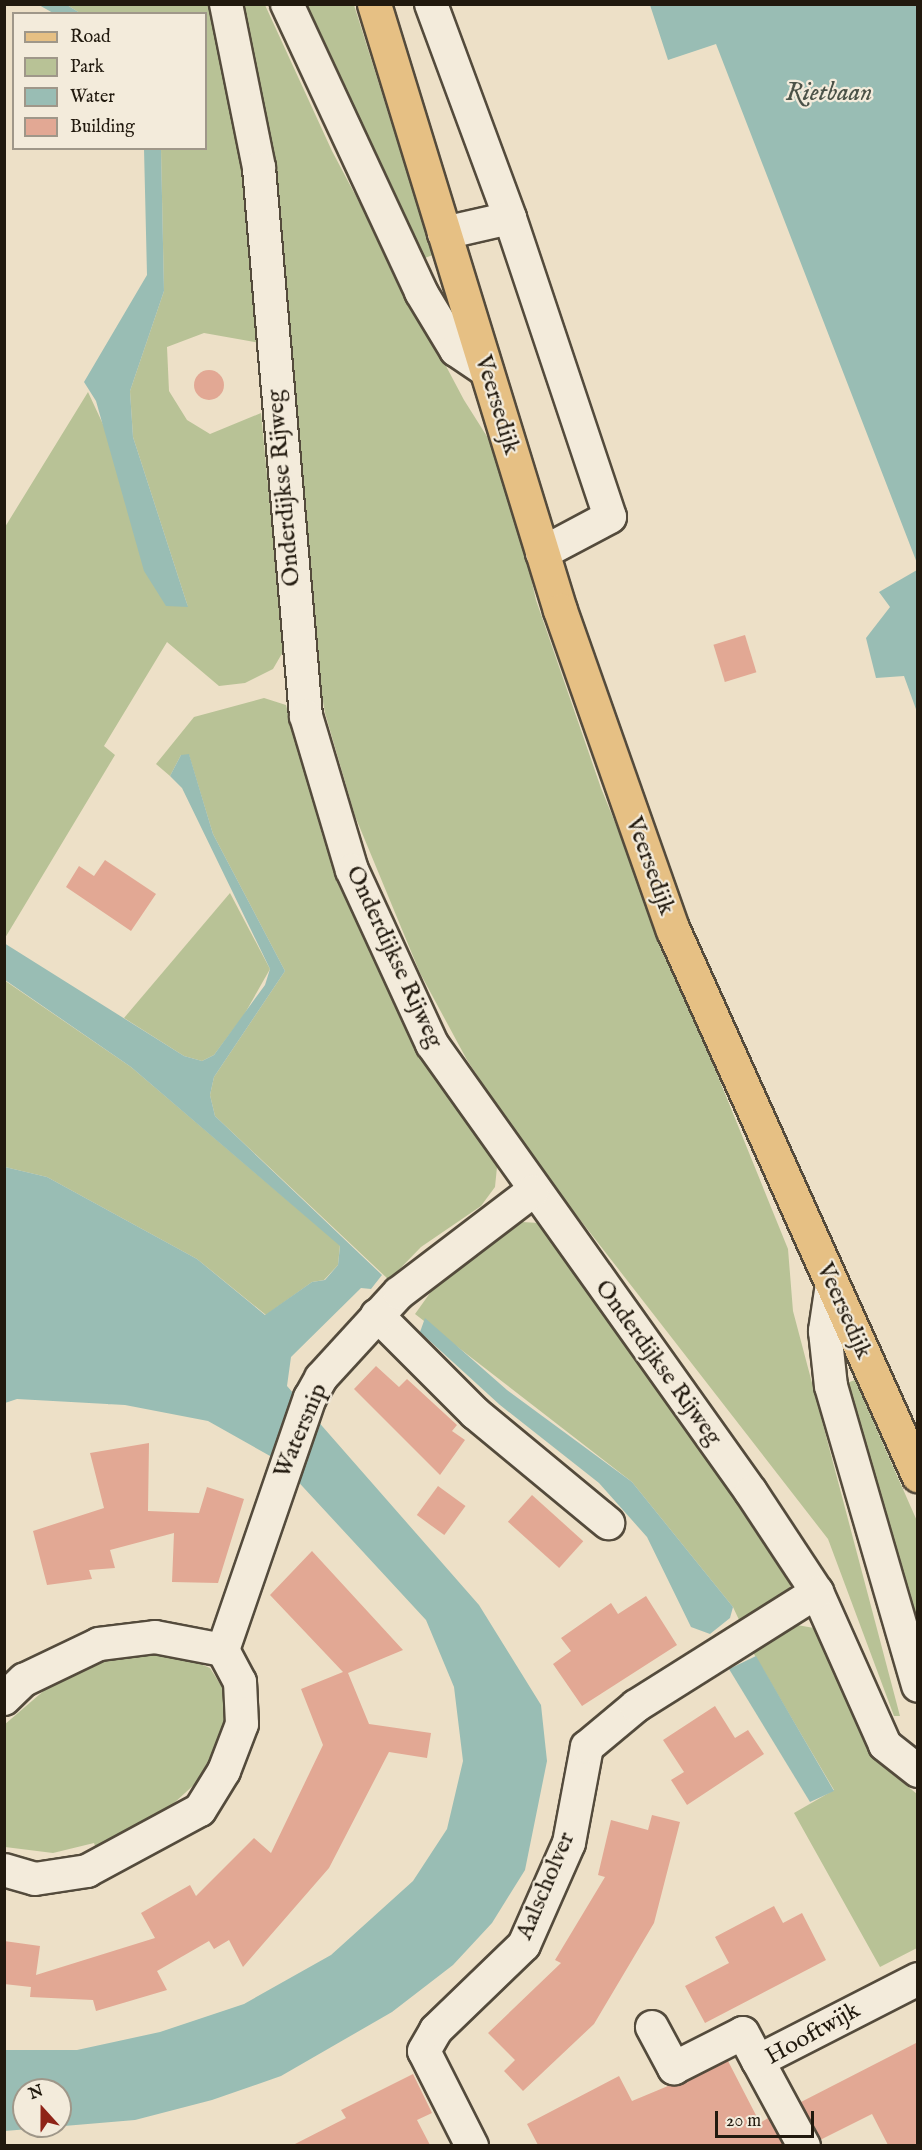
<!DOCTYPE html>
<html>
<head>
<meta charset="utf-8">
<style>
	body { margin:0 }
	#map { position:relative; width:922px; height:2150px; overflow:hidden; background:#ede0c7; font-family:"IM FELL English",serif }
	div>[style] { position:absolute }
	[style*='--x'] { left:calc(var(--x)*1px); top:calc(var(--y)*1px); width:calc(var(--w)*1px); rotate:calc(var(--a)*1deg) }
	.green>* { inset:0; background:#b8c296 }
	.water>* { inset:0; background:#99bdb4 }
	.building>* { inset:0; background:#e2a894; transform-origin:0 0 }
	.round { border-radius:50% }
	.roads { filter:drop-shadow(2px 0 #544b3c) drop-shadow(-2px 0 #544b3c) drop-shadow(0 2px #544b3c) drop-shadow(0 -2px #544b3c) }
	.minor>* { height:32px; margin:-16px; padding:0 16px; transform-origin:16px; border-radius:16px; background:#f3ebdb }
	.major>* { height:33px; margin:-16.5px; padding:0 16.5px; transform-origin:16.5px; border-radius:16.5px; background:#e6c084 }
	span { translate:-50% -50%; white-space:nowrap; text-align:center; line-height:1.15; -webkit-text-stroke:4.5px #f3ebdb; paint-order:stroke }
	.street-label { font-size:24px; color:#21190e }
	.water-label { font-size:26px; color:#4b5248; font-style:italic }
	.frame { position:absolute; inset:0; border:6px solid #21190e; pointer-events:none }
	.legend { position:absolute; left:12px; top:12px; width:195px; height:138px; box-sizing:border-box; background:#f3ebdb; border:2px solid #9f9789; margin:0; padding:8px 10px; list-style:none; font-size:18px; color:#21190e }
	.legend li { display:flex; align-items:center; gap:12px; height:30px }
	.legend b { width:30px; border:2px solid #9f9789 }
	.north { position:absolute; left:12px; top:2078px; width:60px; height:60px; box-sizing:border-box; background:#f3ebdb; border:2px solid #9f9789; border-radius:50%; rotate:339deg; font-size:16px; font-weight:700; line-height:24px; text-align:center; color:#21190e }
	.north::after { content:''; display:block; margin:auto; width:21px; height:27px; background:#8f2418; clip-path:polygon(50% 0,100% 100%,50% 72%,0 100%) }
	.scale { position:absolute; left:715px; top:2111px; width:99px; height:27px; box-sizing:border-box; border:3px solid #21190e; border-top:0; padding-left:8px; font-size:18px; line-height:21px; white-space:nowrap; color:#21190e; -webkit-text-stroke:4px #f3ebdb; paint-order:stroke }
</style>
</head>
<body>
<div id="map">
	<div class="green">
		<i style="clip-path:polygon(67px 5px,214px 5px,241px 132px,260px 343px,204px 333px,167px 347px,169px 391px,187px 420px,210px 434px,261px 413px,284px 650px,273px 669px,245px 683px,219px 686px,167px 642px,104px 746px,115px 755px,5px 938px,5px 527px,88px 392px,188px 607px,133px 437px,130px 391px,164px 291px,161px 149px,206px 148px,206px 14px,80px 13px)"></i>
		<i style="clip-path:polygon(239px 5px,265px 5px,332px 151px,464px 400px,505px 465px,536px 600px,601px 788px,788px 1249px,793px 1311px,900px 1716px,894px 1716px,828px 1539px,529px 1154px,467px 1060px,420px 973px,355px 816px,325px 713px,313px 645px)"></i>
		<i style="clip-path:polygon(302px 5px,354px 5px,433px 255px,422px 259px)"></i>
		<i style="clip-path:polygon(264px 698px,286px 705px,323px 838px,380px 973px,409px 1031px,497px 1167px,495px 1187px,481px 1206px,421px 1247px,389px 1280px,215px 1116px,210px 1095px,214px 1077px,285px 971px,213px 834px,189px 755px,181px 755px,170px 776px,156px 764px,194px 717px)"></i>
		<i style="clip-path:polygon(230px 893px,270px 969px,244px 1015px,214px 1055px,202px 1061px,184px 1056px,124px 1018px)"></i>
		<i style="clip-path:polygon(4px 980px,131px 1067px,340px 1245px,338px 1265px,324px 1280px,312px 1282px,266px 1315px,197px 1259px,47px 1177px,5px 1167px)"></i>
		<i style="clip-path:polygon(522px 1222px,539px 1223px,620px 1326px,792px 1578px,789px 1590px,740px 1622px,733px 1607px,632px 1482px,415px 1314px,435px 1286px)"></i>
		<i style="clip-path:polygon(855px 1380px,917px 1521px,917px 1633px,844px 1384px)"></i>
		<i style="clip-path:polygon(797px 1625px,814px 1628px,879px 1763px,917px 1794px,917px 1948px,880px 1967px,794px 1813px,834px 1790px,751px 1649px)"></i>
		<i style="clip-path:polygon(136px 1652px,175px 1653px,210px 1668px,222px 1687px,227px 1711px,220px 1739px,197px 1782px,149px 1826px,97px 1852px,94px 1843px,53px 1853px,5px 1847px,4px 1725px,54px 1682px,92px 1663px)"></i>
	</div>
	<div class="water">
		<i style="clip-path:polygon(39px 5px,67px 5px,80px 13px,53px 13px)"></i>
		<i style="clip-path:polygon(650px 5px,917px 5px,917px 563px,716px 44px,668px 60px)"></i>
		<i style="clip-path:polygon(144px 149px,161px 149px,164px 291px,130px 391px,133px 437px,188px 607px,166px 606px,144px 571px,96px 401px,84px 382px,147px 275px)"></i>
		<i style="clip-path:polygon(917px 570px,917px 712px,904px 676px,876px 678px,866px 638px,890px 607px,879px 592px)"></i>
		<i style="clip-path:polygon(evenodd,189px 754px,213px 834px,285px 971px,214px 1077px,210px 1095px,215px 1116px,382px 1275px,371px 1289px,361px 1288px,291px 1357px,287px 1386px,479px 1605px,541px 1705px,547px 1761px,525px 1870px,492px 1923px,453px 1965px,392px 2012px,281px 2076px,212px 2100px,135px 2120px,5px 2131px,5px 2050px,77px 2050px,160px 2032px,244px 2004px,331px 1955px,413px 1881px,447px 1829px,463px 1761px,454px 1687px,426px 1620px,279px 1461px,208px 1421px,125px 1405px,17px 1399px,5px 1403px,5px 1167px,47px 1177px,197px 1259px,265px 1315px,312px 1282px,325px 1280px,338px 1265px,340px 1246px,131px 1067px,5px 980px,4px 943px,184px 1056px,202px 1061px,214px 1055px,265px 985px,270px 969px,182px 788px,170px 776px,181px 755px,189px 754px,24px 2090px,60px 2090px,60px 2126px,24px 2126px,24px 2090px)"></i>
		<i style="clip-path:polygon(425px 1318px,507px 1390px,632px 1482px,733px 1607px,730px 1618px,710px 1634px,691px 1627px,647px 1537px,599px 1483px,500px 1405px,420px 1332px)"></i>
		<i style="clip-path:polygon(756px 1656px,834px 1791px,810px 1802px,729px 1669px)"></i>
	</div>
	<div class="building">
		<i class="round" style="left:194px;top:370px;width:30px;height:30px"></i>
		<i style="left:745px;top:635px;width:39px;height:33px;rotate:73deg"></i>
		<i style="clip-path:polygon(105px 860px,156px 894px,131px 931px,66px 887px,79px 866px,94px 876px)"></i>
		<i style="clip-path:polygon(376px 1366px,399px 1387px,407px 1379px,457px 1425px,452px 1431px,465px 1440px,440px 1475px,354px 1389px)"></i>
		<i style="clip-path:polygon(149px 1443px,148px 1511px,199px 1513px,207px 1487px,244px 1499px,218px 1583px,172px 1582px,174px 1533px,110px 1550px,115px 1568px,89px 1570px,92px 1579px,47px 1585px,33px 1531px,104px 1508px,90px 1453px)"></i>
		<i style="left:438px;top:1486px;width:34px;height:36px;rotate:36deg"></i>
		<i style="left:532px;top:1495px;width:69px;height:36px;rotate:42deg"></i>
		<i style="clip-path:polygon(312px 1551px,403px 1650px,348px 1673px,369px 1724px,431px 1733px,427px 1758px,389px 1752px,329px 1868px,243px 1967px,229px 1940px,214px 1949px,209px 1941px,157px 1971px,167px 1990px,96px 2011px,93px 2000px,30px 1997px,31px 1987px,4px 1984px,4px 1941px,40px 1946px,36px 1975px,155px 1938px,141px 1913px,190px 1885px,196px 1896px,254px 1838px,271px 1853px,323px 1745px,301px 1689px,343px 1672px,270px 1595px)"></i>
		<i style="clip-path:polygon(646px 1596px,677px 1645px,582px 1706px,553px 1664px,571px 1651px,561px 1638px,611px 1603px,618px 1614px)"></i>
		<i style="clip-path:polygon(715px 1706px,735px 1738px,748px 1730px,764px 1754px,687px 1805px,671px 1780px,684px 1772px,663px 1740px)"></i>
		<i style="clip-path:polygon(652px 1815px,680px 1822px,654px 1923px,594px 2024px,523px 2091px,504px 2071px,515px 2060px,488px 2033px,561px 1963px,555px 1960px,605px 1877px,598px 1875px,611px 1820px,648px 1830px)"></i>
		<i style="clip-path:polygon(774px 1906px,783px 1923px,802px 1913px,826px 1960px,705px 2023px,685px 1986px,729px 1963px,715px 1937px)"></i>
		<i style="clip-path:polygon(918px 2042px,918px 2145px,888px 2145px,872px 2114px,820px 2140px,801px 2102px)"></i>
		<i style="clip-path:polygon(728px 2061px,760px 2123px,768px 2118px,783px 2145px,538px 2145px,527px 2124px,619px 2076px,632px 2101px)"></i>
		<i style="clip-path:polygon(413px 2074px,432px 2113px,417px 2120px,430px 2145px,293px 2145px,346px 2118px,341px 2110px)"></i>
	</div>
	<div class="roads">
		<div class="minor">
			<i style="--x:226;--y:4;--w:167;--a:78.6"></i>
			<i style="--x:259;--y:168;--w:550;--a:85.1"></i>
			<i style="--x:306;--y:716;--w:161;--a:73.4"></i>
			<i style="--x:352;--y:870;--w:192;--a:65.3"></i>
			<i style="--x:432;--y:1044;--w:550;--a:54.55"></i>
			<i style="--x:751;--y:1492;--w:120;--a:56.6"></i>
			<i style="--x:817;--y:1592;--w:167;--a:66"></i>
			<i style="--x:885;--y:1745;--w:42;--a:38.2"></i>
			<i style="--x:287;--y:4;--w:318;--a:65"></i>
			<i style="--x:421;--y:292;--w:68;--a:58.9"></i>
			<i style="--x:456;--y:350;--w:37;--a:34"></i>
			<i style="--x:431;--y:4;--w:228;--a:69.7"></i>
			<i style="--x:510;--y:218;--w:68;--a:167.2"></i>
			<i style="--x:510;--y:218;--w:315;--a:71.5"></i>
			<i style="--x:610;--y:517;--w:77;--a:152.1"></i>
			<i style="--x:832;--y:1284;--w:48;--a:98.5"></i>
			<i style="--x:825;--y:1331;--w:55;--a:83.8"></i>
			<i style="--x:831;--y:1386;--w:312;--a:73.8"></i>
			<i style="--x:377;--y:1315;--w:139;--a:45"></i>
			<i style="--x:475;--y:1413;--w:173;--a:39.6"></i>
			<i style="--x:4;--y:1699;--w:28;--a:-44"></i>
			<i style="--x:24;--y:1680;--w:83;--a:-25.6"></i>
			<i style="--x:99;--y:1644;--w:56;--a:-7.1"></i>
			<i style="--x:155;--y:1637;--w:69;--a:10.8"></i>
			<i style="--x:4;--y:1870;--w:32;--a:16"></i>
			<i style="--x:35;--y:1879;--w:53;--a:-8.7"></i>
			<i style="--x:87;--y:1871;--w:128;--a:-28.4"></i>
			<i style="--x:200;--y:1810;--w:46;--a:-58.4"></i>
			<i style="--x:224;--y:1771;--w:50;--a:-69"></i>
			<i style="--x:242;--y:1724;--w:42;--a:-92.7"></i>
			<i style="--x:240;--y:1682;--w:36;--a:-118"></i>
			<i style="--x:223;--y:1650;--w:267;--a:-71"></i>
			<i style="--x:310;--y:1398;--w:23;--a:-61"></i>
			<i style="--x:321;--y:1378;--w:115;--a:-47.5"></i>
			<i style="--x:399;--y:1293;--w:168;--a:-37.3"></i>
			<i style="--x:652;--y:2027;--w:47;--a:61.8"></i>
			<i style="--x:674;--y:2068;--w:77;--a:-26.9"></i>
			<i style="--x:743;--y:2033;--w:32;--a:62"></i>
			<i style="--x:472;--y:2146;--w:106;--a:-116.8"></i>
			<i style="--x:424;--y:2051;--w:24;--a:-60"></i>
			<i style="--x:436;--y:2030;--w:122;--a:-44"></i>
			<i style="--x:524;--y:1945;--w:111;--a:-66.2"></i>
			<i style="--x:569;--y:1843;--w:98;--a:-79.4"></i>
			<i style="--x:587;--y:1747;--w:64;--a:-39.9"></i>
			<i style="--x:636;--y:1706;--w:214;--a:-32.2"></i>
			<i style="--x:804;--y:2146;--w:97;--a:-118.4"></i>
			<i style="--x:758;--y:2061;--w:180;--a:-27.1"></i>
		</div>
		<div class="major">
			<i style="--x:374;--y:4;--w:634;--a:72.94"></i>
			<i style="--x:560;--y:610;--w:339;--a:70.6"></i>
			<i style="--x:673;--y:930;--w:598;--a:65.79"></i>
		</div>
	</div>
	<div class="street-label">
		<span style="left:497px;top:405px;rotate:73deg">Veersedijk</span>
		<span style="left:284px;top:488px;rotate:-95deg">Onderdijkse Rijweg</span>
		<span style="left:650px;top:866px;rotate:70deg">Veersedijk</span>
		<span style="left:394px;top:957px;rotate:65deg">Onderdijkse Rijweg</span>
		<span style="left:844px;top:1311px;rotate:66deg">Veersedijk</span>
		<span style="left:658px;top:1363px;rotate:54deg">Onderdijkse Rijweg</span>
		<span style="left:301px;top:1431px;rotate:-67deg">Watersnip</span>
		<span style="left:546px;top:1886px;rotate:-67deg">Aalscholver</span>
		<span style="left:813px;top:2034px;rotate:-29deg">Hooftwijk</span>
	</div>
	<div class="water-label">
		<span style="left:829px;top:93px">Rietbaan</span>
	</div>
	<div class="frame"></div>
	<ul class="legend">
	<li><b style="height:8px;background:#e6c084"></b>Road</li>
	<li><b style="height:16px;background:#b8c296"></b>Park</li>
	<li><b style="height:16px;background:#99bdb4"></b>Water</li>
	<li><b style="height:16px;background:#e2a894"></b>Building</li>
	</ul>
	<div class="north">N</div>
	<div class="scale">20 m</div>
</div>
</body>
</html>
